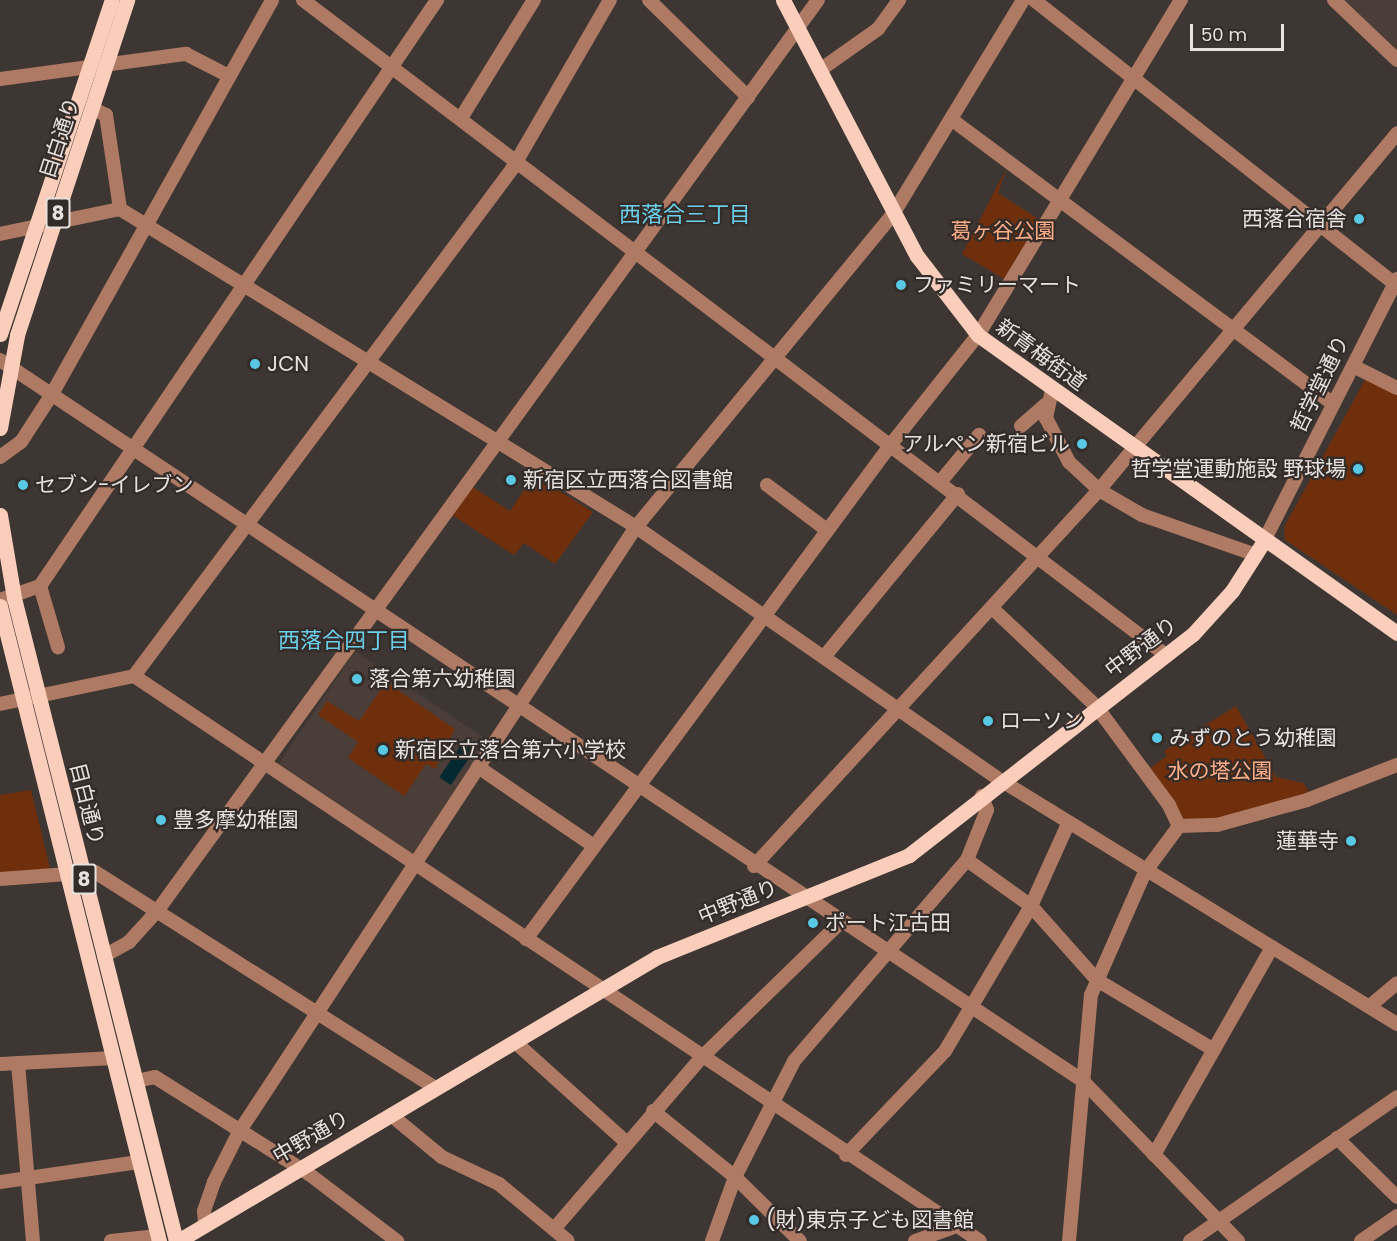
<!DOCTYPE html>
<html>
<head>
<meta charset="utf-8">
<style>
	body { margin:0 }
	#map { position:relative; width:1397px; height:1241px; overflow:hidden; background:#3d3633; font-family:Poppins,"Noto Sans JP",sans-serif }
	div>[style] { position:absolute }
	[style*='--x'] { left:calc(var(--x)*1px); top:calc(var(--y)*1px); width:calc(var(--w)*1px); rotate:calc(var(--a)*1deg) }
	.built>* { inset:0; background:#4b3e38; transform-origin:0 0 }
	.green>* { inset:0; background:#6f2f0d }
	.water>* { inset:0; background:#052931; transform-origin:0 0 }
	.minor>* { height:14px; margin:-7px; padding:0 7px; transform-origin:7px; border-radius:7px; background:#af7a63 }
	.major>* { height:15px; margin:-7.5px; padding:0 7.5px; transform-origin:7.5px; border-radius:7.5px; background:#facebb }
	.dots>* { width:16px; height:16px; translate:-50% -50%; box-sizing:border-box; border:3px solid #332c29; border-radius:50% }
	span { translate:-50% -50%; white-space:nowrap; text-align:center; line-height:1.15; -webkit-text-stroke:4.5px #332c29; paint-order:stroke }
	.shield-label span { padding:2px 4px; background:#332c29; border:2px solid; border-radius:4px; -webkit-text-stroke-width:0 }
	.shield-label { font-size:20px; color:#e7e2e0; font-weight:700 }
	.street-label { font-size:21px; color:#e7e2e0 }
	.poi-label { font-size:21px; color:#e7e2e0 }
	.right { translate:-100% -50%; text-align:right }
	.left { translate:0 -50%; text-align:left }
	.park-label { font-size:21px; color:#fead88 }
	.neighbourhood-label { font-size:22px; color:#6bcfe9 }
	.scale { position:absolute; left:1190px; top:24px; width:94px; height:27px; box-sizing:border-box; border:3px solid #e7e2e0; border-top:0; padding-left:8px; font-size:18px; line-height:21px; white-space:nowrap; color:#e7e2e0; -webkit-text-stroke:4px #332c29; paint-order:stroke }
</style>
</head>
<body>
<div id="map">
	<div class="built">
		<i style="clip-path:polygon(1343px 0,1397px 0,1397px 53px)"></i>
		<i style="left:355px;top:651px;width:161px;height:138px;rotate:34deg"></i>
	</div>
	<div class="green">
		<i style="clip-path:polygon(1007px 167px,998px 193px,1040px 220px,1004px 279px,962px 254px)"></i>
		<i style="clip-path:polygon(1366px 378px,1397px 393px,1397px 615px,1285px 540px,1284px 527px)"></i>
		<i style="clip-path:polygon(534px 475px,593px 512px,555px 564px,524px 543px,514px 555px,452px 515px,471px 486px,510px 511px)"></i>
		<i style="clip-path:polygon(386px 682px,455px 729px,435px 769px,426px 764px,404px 796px,348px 758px,358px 742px,318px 715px,327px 701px,359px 721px)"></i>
		<i style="clip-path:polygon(1236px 706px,1276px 777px,1303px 783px,1311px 794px,1213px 822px,1181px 822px,1147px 770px,1167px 756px,1164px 751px)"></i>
		<i style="clip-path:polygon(31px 790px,50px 868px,0 877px,0 795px)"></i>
	</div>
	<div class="water">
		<i style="left:465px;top:739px;width:14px;height:46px;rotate:34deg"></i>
	</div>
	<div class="minor">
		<i style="--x:303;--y:0;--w:1083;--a:37.2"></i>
		<i style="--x:649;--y:0;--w:139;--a:44.4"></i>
		<i style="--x:1034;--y:0;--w:458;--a:38.2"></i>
		<i style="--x:1334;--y:0;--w:87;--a:43.6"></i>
		<i style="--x:820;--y:70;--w:71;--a:-35.3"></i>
		<i style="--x:878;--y:29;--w:36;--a:-54"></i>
		<i style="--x:0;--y:79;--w:188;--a:-7.7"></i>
		<i style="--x:186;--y:54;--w:48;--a:27.1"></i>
		<i style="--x:92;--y:108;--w:16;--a:27"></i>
		<i style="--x:106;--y:115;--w:95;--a:81.5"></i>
		<i style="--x:461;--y:118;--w:139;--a:-58.3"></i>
		<i style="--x:951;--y:119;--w:477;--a:36.7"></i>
		<i style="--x:0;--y:234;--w:123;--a:-11.8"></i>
		<i style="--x:120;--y:209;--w:606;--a:31.64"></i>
		<i style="--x:636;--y:527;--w:446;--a:34.8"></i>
		<i style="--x:1002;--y:781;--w:464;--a:31.6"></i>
		<i style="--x:0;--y:360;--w:1301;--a:33.65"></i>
		<i style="--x:1083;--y:1081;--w:223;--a:45.9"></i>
		<i style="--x:1353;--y:366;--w:49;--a:26.6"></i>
		<i style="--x:1052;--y:390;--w:29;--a:102"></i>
		<i style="--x:1046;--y:418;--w:50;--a:62.4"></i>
		<i style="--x:1069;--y:462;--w:41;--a:43"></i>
		<i style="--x:1099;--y:490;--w:50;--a:30.2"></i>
		<i style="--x:1142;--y:515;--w:121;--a:19.3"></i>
		<i style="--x:1021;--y:426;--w:33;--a:-41"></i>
		<i style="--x:0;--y:457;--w:26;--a:-36"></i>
		<i style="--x:21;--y:442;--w:57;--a:-57.1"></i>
		<i style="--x:52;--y:394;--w:451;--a:-60.8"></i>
		<i style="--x:941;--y:481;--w:60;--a:-50.4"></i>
		<i style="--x:767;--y:485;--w:75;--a:36.9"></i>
		<i style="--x:1264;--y:541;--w:294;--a:-63.1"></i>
		<i style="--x:40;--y:586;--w:64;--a:73.6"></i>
		<i style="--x:0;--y:600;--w:42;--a:-19.3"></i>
		<i style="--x:40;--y:586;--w:708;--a:-55.88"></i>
		<i style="--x:992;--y:608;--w:143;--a:43.3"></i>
		<i style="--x:1096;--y:706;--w:123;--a:53.6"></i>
		<i style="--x:1169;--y:805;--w:23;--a:65"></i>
		<i style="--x:824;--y:657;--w:211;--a:-50.6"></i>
		<i style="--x:134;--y:676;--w:632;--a:-53.29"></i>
		<i style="--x:512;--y:169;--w:195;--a:-59.9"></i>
		<i style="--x:0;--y:704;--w:137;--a:-11.8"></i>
		<i style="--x:134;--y:676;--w:1017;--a:33.74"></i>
		<i style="--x:478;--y:767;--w:140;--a:34.3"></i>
		<i style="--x:1179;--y:826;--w:38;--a:-2"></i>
		<i style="--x:1217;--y:825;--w:93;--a:-15.5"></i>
		<i style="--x:1307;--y:800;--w:97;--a:-21.3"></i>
		<i style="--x:967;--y:860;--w:79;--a:35.7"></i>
		<i style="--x:1031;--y:906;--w:99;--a:48.3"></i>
		<i style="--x:1097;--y:980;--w:136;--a:30.9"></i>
		<i style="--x:754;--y:866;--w:510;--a:-47.46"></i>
		<i style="--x:1099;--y:490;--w:465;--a:-50.1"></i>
		<i style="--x:0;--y:879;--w:95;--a:-4.2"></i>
		<i style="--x:95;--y:872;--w:403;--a:32.4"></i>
		<i style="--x:526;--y:939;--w:616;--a:-53.58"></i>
		<i style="--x:892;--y:443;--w:138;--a:-51.5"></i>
		<i style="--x:978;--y:335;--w:392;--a:-58.8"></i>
		<i style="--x:104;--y:956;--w:29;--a:-29"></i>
		<i style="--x:129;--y:942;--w:43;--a:-47.8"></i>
		<i style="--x:158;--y:910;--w:1124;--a:-54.05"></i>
		<i style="--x:1371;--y:1005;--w:34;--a:-40"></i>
		<i style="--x:515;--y:1042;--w:149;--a:42"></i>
		<i style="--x:18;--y:1063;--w:179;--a:85.2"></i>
		<i style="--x:0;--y:1064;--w:114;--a:-3"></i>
		<i style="--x:136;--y:1081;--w:19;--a:-12"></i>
		<i style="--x:155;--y:1077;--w:182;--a:32.2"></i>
		<i style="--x:309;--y:1174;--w:111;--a:37.3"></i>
		<i style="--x:653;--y:1111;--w:105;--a:38.8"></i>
		<i style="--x:735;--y:1177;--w:91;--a:44.6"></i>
		<i style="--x:391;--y:1115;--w:66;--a:39.5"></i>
		<i style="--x:442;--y:1157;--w:63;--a:25.3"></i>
		<i style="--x:499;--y:1184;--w:89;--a:39.6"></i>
		<i style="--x:1337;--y:1138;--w:84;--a:44.5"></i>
		<i style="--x:846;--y:1155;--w:144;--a:-46.4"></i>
		<i style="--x:945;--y:1051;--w:169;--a:-59.3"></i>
		<i style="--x:1031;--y:906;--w:90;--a:-65.7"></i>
		<i style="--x:1154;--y:1155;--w:239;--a:-60.4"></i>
		<i style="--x:0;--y:1182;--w:140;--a:-8.2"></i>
		<i style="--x:205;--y:1224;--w:13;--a:-94"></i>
		<i style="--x:204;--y:1211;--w:31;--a:-71"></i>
		<i style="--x:214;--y:1182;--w:56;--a:-63.4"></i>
		<i style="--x:239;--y:1132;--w:724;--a:-56.73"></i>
		<i style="--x:636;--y:527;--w:405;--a:-50.6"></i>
		<i style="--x:893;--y:214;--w:250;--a:-58.7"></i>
		<i style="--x:554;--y:1229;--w:225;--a:-49.3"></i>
		<i style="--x:701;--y:1058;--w:194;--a:-44.2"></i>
		<i style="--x:111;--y:1241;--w:47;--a:-6.1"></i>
		<i style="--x:712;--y:1241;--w:68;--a:-70.2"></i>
		<i style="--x:735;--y:1177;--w:130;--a:-63"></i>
		<i style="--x:794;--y:1061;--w:265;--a:-49.3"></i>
		<i style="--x:967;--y:860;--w:54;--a:-68.2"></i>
		<i style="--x:987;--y:810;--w:15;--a:-110"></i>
		<i style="--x:915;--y:1241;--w:41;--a:-19.7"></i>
		<i style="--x:1069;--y:1241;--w:247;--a:-84.9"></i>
		<i style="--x:1091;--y:995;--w:134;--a:-66.3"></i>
		<i style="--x:1145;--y:872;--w:57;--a:-53.5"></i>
		<i style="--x:1190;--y:1241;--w:252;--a:-34.8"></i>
		<i style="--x:1361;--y:1241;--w:44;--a:-34.8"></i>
	</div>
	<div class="major">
		<i style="--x:783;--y:0;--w:289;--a:62.4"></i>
		<i style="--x:917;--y:256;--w:100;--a:52.3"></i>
		<i style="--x:978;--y:335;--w:514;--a:35.42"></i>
		<i style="--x:0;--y:334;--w:352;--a:-71.5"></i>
		<i style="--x:0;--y:428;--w:95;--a:-79.6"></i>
		<i style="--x:17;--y:335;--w:353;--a:-71.8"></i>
		<i style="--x:0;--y:515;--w:84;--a:80.4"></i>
		<i style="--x:14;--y:598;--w:663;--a:75.86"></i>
		<i style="--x:0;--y:606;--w:655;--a:75.94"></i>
		<i style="--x:178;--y:1241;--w:557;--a:-30.66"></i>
		<i style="--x:657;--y:957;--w:272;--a:-22"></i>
		<i style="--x:909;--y:855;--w:360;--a:-37.9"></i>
		<i style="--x:1193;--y:634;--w:58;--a:-47.8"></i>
		<i style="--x:1232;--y:591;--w:59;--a:-57.4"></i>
	</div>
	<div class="dots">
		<i style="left:1359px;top:219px;background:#59c8e4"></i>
		<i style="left:901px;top:285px;background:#59c8e4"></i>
		<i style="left:255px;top:364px;background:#59c8e4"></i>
		<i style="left:1082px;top:444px;background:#59c8e4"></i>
		<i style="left:1358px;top:469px;background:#59c8e4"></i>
		<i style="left:511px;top:480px;background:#59c8e4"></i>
		<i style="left:23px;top:485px;background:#59c8e4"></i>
		<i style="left:357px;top:679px;background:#59c8e4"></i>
		<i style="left:988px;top:721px;background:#59c8e4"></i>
		<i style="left:1157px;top:738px;background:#59c8e4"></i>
		<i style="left:383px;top:750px;background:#59c8e4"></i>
		<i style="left:161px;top:820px;background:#59c8e4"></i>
		<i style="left:1351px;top:841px;background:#59c8e4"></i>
		<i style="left:813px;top:923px;background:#59c8e4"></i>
		<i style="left:754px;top:1220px;background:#59c8e4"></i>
	</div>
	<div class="shield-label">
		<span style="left:58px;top:213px">8</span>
		<span style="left:84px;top:879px">8</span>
	</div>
	<div class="street-label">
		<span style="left:60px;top:138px;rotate:-72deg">目白通り</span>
		<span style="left:1041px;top:355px;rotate:36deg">新青梅街道</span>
		<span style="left:1320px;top:384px;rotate:-64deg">哲学堂通り</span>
		<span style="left:1141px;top:647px;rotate:-37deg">中野通り</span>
		<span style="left:87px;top:804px;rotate:76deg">目白通り</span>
		<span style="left:738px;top:902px;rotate:-22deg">中野通り</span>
		<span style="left:311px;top:1137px;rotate:-30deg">中野通り</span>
	</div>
	<div class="poi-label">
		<span class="right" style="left:1347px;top:219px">西落合宿舎</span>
		<span class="left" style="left:913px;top:285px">ファミリーマート</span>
		<span class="left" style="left:267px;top:364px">JCN</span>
		<span class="right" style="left:1070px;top:444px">アルペン新宿ビル</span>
		<span class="right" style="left:1346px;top:469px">哲学堂運動施設 野球場</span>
		<span class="left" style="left:523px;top:480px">新宿区立西落合図書館</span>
		<span class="left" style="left:35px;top:485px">セブン-イレブン</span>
		<span class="left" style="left:369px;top:679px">落合第六幼稚園</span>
		<span class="left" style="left:1000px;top:721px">ローソン</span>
		<span class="left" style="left:1169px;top:738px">みずのとう幼稚園</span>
		<span class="left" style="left:395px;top:750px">新宿区立落合第六小学校</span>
		<span class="left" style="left:173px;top:820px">豊多摩幼稚園</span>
		<span class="right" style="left:1339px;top:841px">蓮華寺</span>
		<span class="left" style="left:825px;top:923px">ポート江古田</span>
		<span class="left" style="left:766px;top:1220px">(財)東京子ども図書館</span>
	</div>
	<div class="park-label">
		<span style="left:1003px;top:231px">葛ヶ谷公園</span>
		<span style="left:1220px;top:771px">水の塔公園</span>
	</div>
	<div class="neighbourhood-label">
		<span style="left:685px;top:215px">西落合三丁目</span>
		<span style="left:344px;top:641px">西落合四丁目</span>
	</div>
	<div class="scale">50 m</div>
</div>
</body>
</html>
